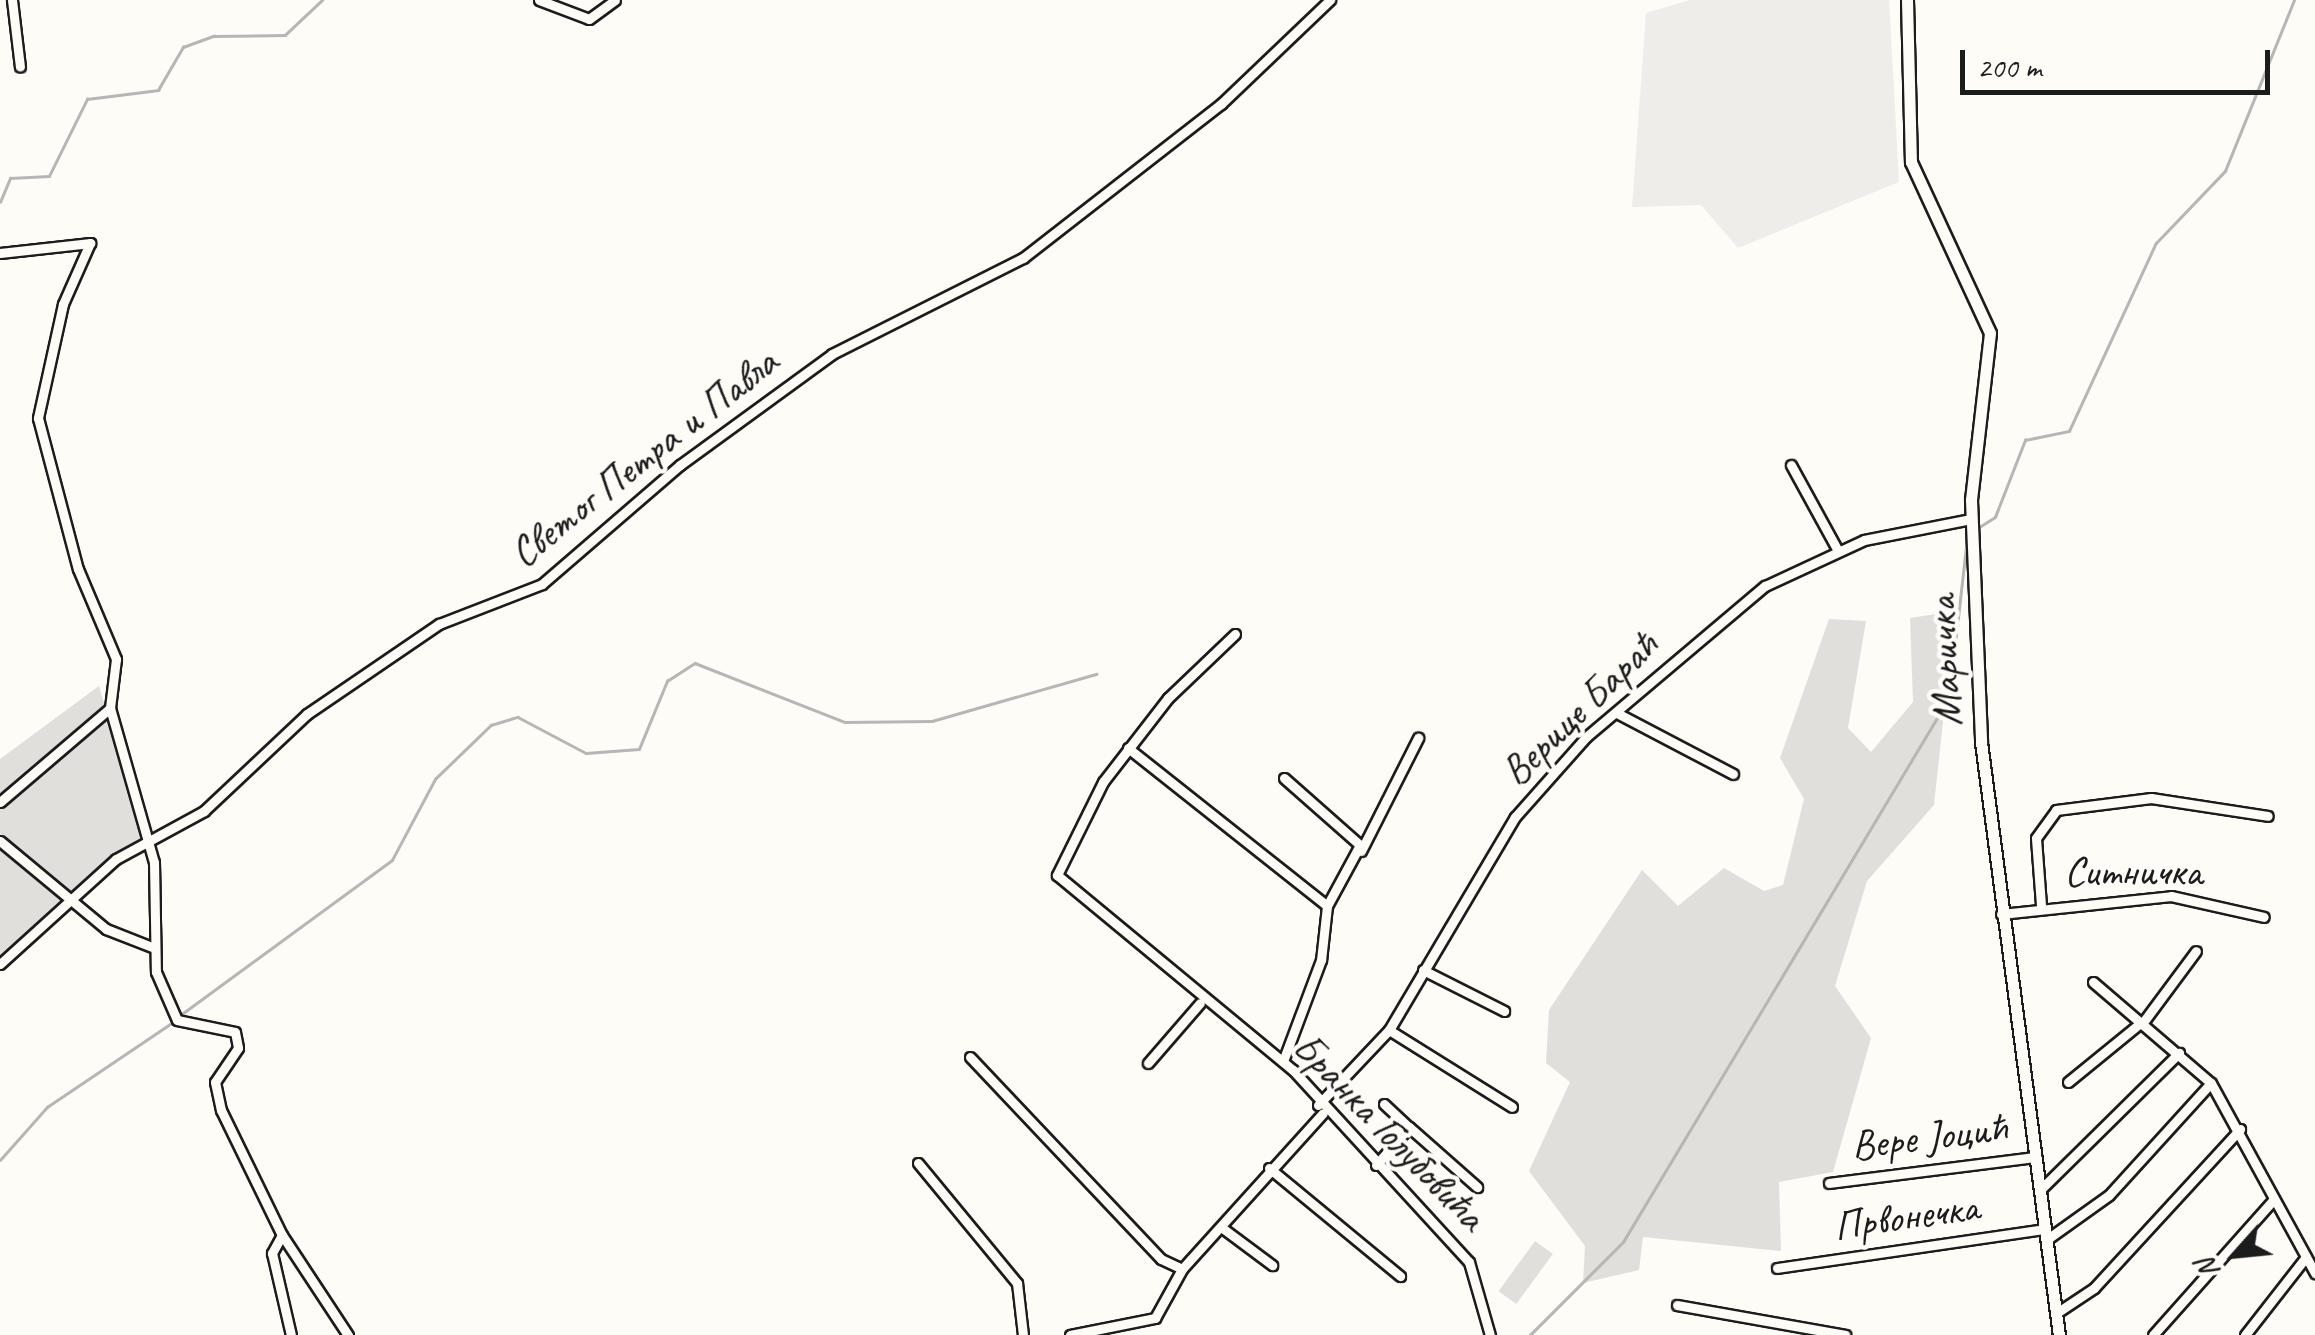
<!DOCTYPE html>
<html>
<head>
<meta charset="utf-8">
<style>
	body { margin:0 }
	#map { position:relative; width:2315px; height:1335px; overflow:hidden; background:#fdfcf7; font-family:Caveat,sans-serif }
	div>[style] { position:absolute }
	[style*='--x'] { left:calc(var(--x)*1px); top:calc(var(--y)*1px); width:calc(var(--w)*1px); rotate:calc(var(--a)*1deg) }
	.built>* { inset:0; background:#eeede9 }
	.green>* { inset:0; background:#e0dfdb; transform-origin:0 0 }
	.stream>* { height:2.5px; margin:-1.25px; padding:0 1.25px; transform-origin:1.25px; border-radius:1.25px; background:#b7b6b2 }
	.roads { filter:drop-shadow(2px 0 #1c1c1c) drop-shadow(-2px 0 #1c1c1c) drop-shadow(0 2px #1c1c1c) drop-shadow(0 -2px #1c1c1c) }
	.street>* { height:9px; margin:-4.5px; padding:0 4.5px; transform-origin:4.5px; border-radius:4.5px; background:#fdfcf7 }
	.secondary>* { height:11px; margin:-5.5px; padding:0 5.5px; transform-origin:5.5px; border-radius:5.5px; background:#fdfcf7 }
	span { translate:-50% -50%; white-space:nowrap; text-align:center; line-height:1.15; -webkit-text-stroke:9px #fdfcf7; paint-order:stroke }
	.street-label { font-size:42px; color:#1c1c1c }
	.north { position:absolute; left:2185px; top:1205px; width:100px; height:100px; -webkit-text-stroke:8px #fdfcf7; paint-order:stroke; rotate:243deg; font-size:28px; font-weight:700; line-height:40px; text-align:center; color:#1c1c1c }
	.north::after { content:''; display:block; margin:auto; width:35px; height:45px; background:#1c1c1c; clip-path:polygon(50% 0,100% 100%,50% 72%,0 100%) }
	.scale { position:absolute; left:1960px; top:50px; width:310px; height:45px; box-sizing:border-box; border:5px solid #1c1c1c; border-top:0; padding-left:12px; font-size:30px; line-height:35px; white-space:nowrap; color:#1c1c1c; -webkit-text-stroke:8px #fdfcf7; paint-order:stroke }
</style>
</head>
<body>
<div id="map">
	<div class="built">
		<i style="clip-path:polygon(1690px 0,1889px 0,1899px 182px,1738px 248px,1701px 205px,1632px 207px,1646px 13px)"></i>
	</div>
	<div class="green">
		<i style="clip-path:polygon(1955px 611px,1934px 805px,1867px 881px,1835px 986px,1871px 1038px,1833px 1172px,1779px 1182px,1781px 1251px,1643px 1237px,1639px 1270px,1583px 1283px,1585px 1246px,1529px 1171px,1570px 1082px,1546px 1063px,1549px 1010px,1642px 870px,1678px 906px,1724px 868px,1764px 891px,1783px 885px,1804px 799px,1780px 758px,1829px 619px,1866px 621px,1848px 728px,1871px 752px,1913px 702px,1910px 618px)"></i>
		<i style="clip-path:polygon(99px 686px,143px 836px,0 957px,0 759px)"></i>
		<i style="left:1535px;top:1241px;width:22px;height:62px;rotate:36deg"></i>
	</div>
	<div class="stream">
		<i style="--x:0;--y:202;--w:26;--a:-67"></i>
		<i style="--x:10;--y:178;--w:39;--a:-3"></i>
		<i style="--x:49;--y:176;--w:86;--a:-63.7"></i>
		<i style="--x:87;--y:99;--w:72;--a:-7.2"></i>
		<i style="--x:158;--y:90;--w:50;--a:-59.8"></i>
		<i style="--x:183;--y:47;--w:33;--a:-20"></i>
		<i style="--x:214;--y:36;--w:71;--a:-0.8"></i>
		<i style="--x:285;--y:35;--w:51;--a:-43.4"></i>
		<i style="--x:1976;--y:529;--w:22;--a:-32"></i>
		<i style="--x:1995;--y:517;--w:83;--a:-68.7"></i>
		<i style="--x:2025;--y:440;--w:45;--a:-11.6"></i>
		<i style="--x:2069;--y:431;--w:207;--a:-65.2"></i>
		<i style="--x:2156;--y:243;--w:100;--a:-46.2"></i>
		<i style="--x:2225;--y:171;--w:184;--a:-68"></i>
		<i style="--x:179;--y:1016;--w:264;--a:-36.2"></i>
		<i style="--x:392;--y:860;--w:92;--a:-62"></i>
		<i style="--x:435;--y:779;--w:78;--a:-44"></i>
		<i style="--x:491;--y:725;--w:28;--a:-17"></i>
		<i style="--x:518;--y:717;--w:77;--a:27.9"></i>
		<i style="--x:586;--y:753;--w:53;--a:-4.3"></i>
		<i style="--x:639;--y:749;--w:74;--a:-67.6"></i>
		<i style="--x:667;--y:681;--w:33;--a:-33"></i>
		<i style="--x:695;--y:663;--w:161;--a:21.5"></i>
		<i style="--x:845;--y:722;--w:87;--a:-0.7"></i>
		<i style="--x:932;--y:721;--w:171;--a:-16"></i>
		<i style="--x:0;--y:1160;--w:71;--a:-48.4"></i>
		<i style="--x:47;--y:1107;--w:152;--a:-34"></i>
		<i style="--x:1530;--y:1335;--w:132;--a:-45"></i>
		<i style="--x:1623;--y:1242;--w:634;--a:-59.07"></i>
		<i style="--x:1949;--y:698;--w:161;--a:-83.6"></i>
	</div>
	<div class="roads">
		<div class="street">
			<i style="--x:12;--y:0;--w:67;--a:83.2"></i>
			<i style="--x:539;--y:0;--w:53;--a:20.8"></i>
			<i style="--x:589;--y:19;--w:32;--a:-36"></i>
			<i style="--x:0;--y:253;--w:91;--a:-6.3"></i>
			<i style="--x:90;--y:243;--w:67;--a:113.9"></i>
			<i style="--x:63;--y:304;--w:117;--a:102.4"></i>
			<i style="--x:38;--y:418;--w:156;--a:75.2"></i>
			<i style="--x:78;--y:569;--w:98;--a:67.1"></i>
			<i style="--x:116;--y:659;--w:49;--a:97"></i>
			<i style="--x:110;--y:708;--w:160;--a:74.1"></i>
			<i style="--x:154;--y:862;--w:110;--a:89"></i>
			<i style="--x:156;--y:972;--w:52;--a:66.4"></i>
			<i style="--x:177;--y:1020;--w:59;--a:11.7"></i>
			<i style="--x:235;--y:1032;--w:16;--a:79"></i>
			<i style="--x:238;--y:1048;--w:41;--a:124.1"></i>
			<i style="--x:215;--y:1082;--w:29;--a:78"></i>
			<i style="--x:221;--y:1110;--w:139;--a:64"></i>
			<i style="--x:282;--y:1235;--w:120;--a:56.6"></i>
			<i style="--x:1791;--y:465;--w:98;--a:61.3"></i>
			<i style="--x:1235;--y:634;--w:93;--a:136.3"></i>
			<i style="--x:1168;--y:698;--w:106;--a:127.7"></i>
			<i style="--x:1103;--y:782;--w:104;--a:116.3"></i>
			<i style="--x:1057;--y:875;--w:306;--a:39.6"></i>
			<i style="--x:1293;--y:1070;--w:260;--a:47.5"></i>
			<i style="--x:1469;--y:1262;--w:76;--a:74"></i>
			<i style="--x:1617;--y:713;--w:131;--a:27.7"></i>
			<i style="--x:1128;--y:748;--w:254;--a:38.4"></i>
			<i style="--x:1327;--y:906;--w:54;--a:96.3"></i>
			<i style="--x:1321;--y:960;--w:108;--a:110.6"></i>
			<i style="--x:1284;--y:778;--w:101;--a:41.4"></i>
			<i style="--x:1360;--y:845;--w:69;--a:118.4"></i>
			<i style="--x:0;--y:802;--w:145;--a:-40.5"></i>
			<i style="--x:0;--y:841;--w:138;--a:39.7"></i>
			<i style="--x:106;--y:929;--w:49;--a:21.4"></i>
			<i style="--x:1361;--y:851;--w:127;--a:-63.2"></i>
			<i style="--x:2041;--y:905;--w:67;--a:-94.3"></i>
			<i style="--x:2036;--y:838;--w:34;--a:-54"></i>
			<i style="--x:2056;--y:810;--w:96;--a:-7.2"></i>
			<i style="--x:2151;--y:798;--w:118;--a:8.7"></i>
			<i style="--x:2001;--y:914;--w:171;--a:-6"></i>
			<i style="--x:2171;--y:896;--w:95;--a:12.7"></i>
			<i style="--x:0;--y:964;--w:156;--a:-42.2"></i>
			<i style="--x:116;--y:859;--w:100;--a:-28.6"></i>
			<i style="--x:204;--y:811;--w:141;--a:-43.3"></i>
			<i style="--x:307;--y:714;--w:160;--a:-34.3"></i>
			<i style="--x:439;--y:624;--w:110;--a:-21.2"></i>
			<i style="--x:542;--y:584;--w:182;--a:-40.8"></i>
			<i style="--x:680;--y:465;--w:188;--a:-36.1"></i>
			<i style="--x:832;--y:354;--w:214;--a:-26.7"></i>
			<i style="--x:1023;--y:258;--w:251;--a:-37.9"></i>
			<i style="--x:1221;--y:104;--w:151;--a:-43.7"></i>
			<i style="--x:1423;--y:970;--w:91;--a:26.8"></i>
			<i style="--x:2093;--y:982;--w:155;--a:40.6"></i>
			<i style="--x:2211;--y:1083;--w:217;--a:61.3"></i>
			<i style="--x:2144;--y:1021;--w:87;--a:-53.4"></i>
			<i style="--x:1389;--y:1030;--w:145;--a:32"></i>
			<i style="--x:970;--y:1057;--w:278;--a:46.6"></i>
			<i style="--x:1161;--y:1259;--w:23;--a:25"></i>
			<i style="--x:1182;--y:1269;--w:210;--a:-47.9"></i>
			<i style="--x:1148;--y:1063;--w:79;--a:-49.1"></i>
			<i style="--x:2068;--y:1082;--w:90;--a:-39.2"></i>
			<i style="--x:1384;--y:1104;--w:34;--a:43"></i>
			<i style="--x:1318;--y:1105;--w:103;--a:-46.6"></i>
			<i style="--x:1389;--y:1030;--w:247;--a:-59.4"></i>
			<i style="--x:1515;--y:817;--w:107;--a:-48.4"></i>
			<i style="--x:1586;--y:737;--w:234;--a:-40.2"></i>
			<i style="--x:1765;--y:586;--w:109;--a:-24.9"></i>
			<i style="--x:1864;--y:540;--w:109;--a:-11.1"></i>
			<i style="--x:918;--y:1163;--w:156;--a:50.5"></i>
			<i style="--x:1017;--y:1283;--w:52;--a:83.4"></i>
			<i style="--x:1376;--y:1165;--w:50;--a:-49"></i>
			<i style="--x:1409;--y:1127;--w:91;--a:41.4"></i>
			<i style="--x:1269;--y:1168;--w:170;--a:39.5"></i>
			<i style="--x:1829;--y:1183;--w:209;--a:-7.2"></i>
			<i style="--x:2041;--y:1189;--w:194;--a:-44.6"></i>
			<i style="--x:1221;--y:1227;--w:64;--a:36.7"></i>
			<i style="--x:282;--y:1235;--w:21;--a:119"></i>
			<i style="--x:272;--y:1253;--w:84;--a:77"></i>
			<i style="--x:2046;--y:1240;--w:77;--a:-35.5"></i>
			<i style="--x:2109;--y:1195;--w:151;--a:-47.7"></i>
			<i style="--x:1777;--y:1268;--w:270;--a:-8.3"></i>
			<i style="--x:1677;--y:1305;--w:171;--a:10.1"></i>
			<i style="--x:2055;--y:1314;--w:47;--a:-33.7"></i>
			<i style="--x:2094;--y:1288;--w:216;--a:-47.4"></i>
			<i style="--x:1070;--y:1335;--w:87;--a:-11.3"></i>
			<i style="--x:1155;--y:1318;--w:56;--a:-61.1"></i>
			<i style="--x:2153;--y:1335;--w:182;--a:-48.3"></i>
			<i style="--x:2245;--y:1335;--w:99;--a:-52"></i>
		</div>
		<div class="secondary">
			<i style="--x:1907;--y:0;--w:162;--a:88.6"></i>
			<i style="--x:1911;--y:162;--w:188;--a:65.2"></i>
			<i style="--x:1990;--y:333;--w:168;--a:96.5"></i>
			<i style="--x:1971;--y:500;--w:242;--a:87.6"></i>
			<i style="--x:1981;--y:742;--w:598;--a:82.51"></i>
		</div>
	</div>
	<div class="street-label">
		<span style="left:644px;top:458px;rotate:-38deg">Светог Петра и Павла</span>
		<span style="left:1945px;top:661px;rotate:-93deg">Маричка</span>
		<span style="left:1580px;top:709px;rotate:-44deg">Верице Бараћ</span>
		<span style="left:2133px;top:872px">Ситничка</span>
		<span style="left:1389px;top:1132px;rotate:46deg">Бранка Голубовића</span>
		<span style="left:1929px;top:1137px;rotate:-7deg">Вере Јоцић</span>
		<span style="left:1906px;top:1217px;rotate:-8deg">Првонечка</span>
	</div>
	<div class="north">N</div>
	<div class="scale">200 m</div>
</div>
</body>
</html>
